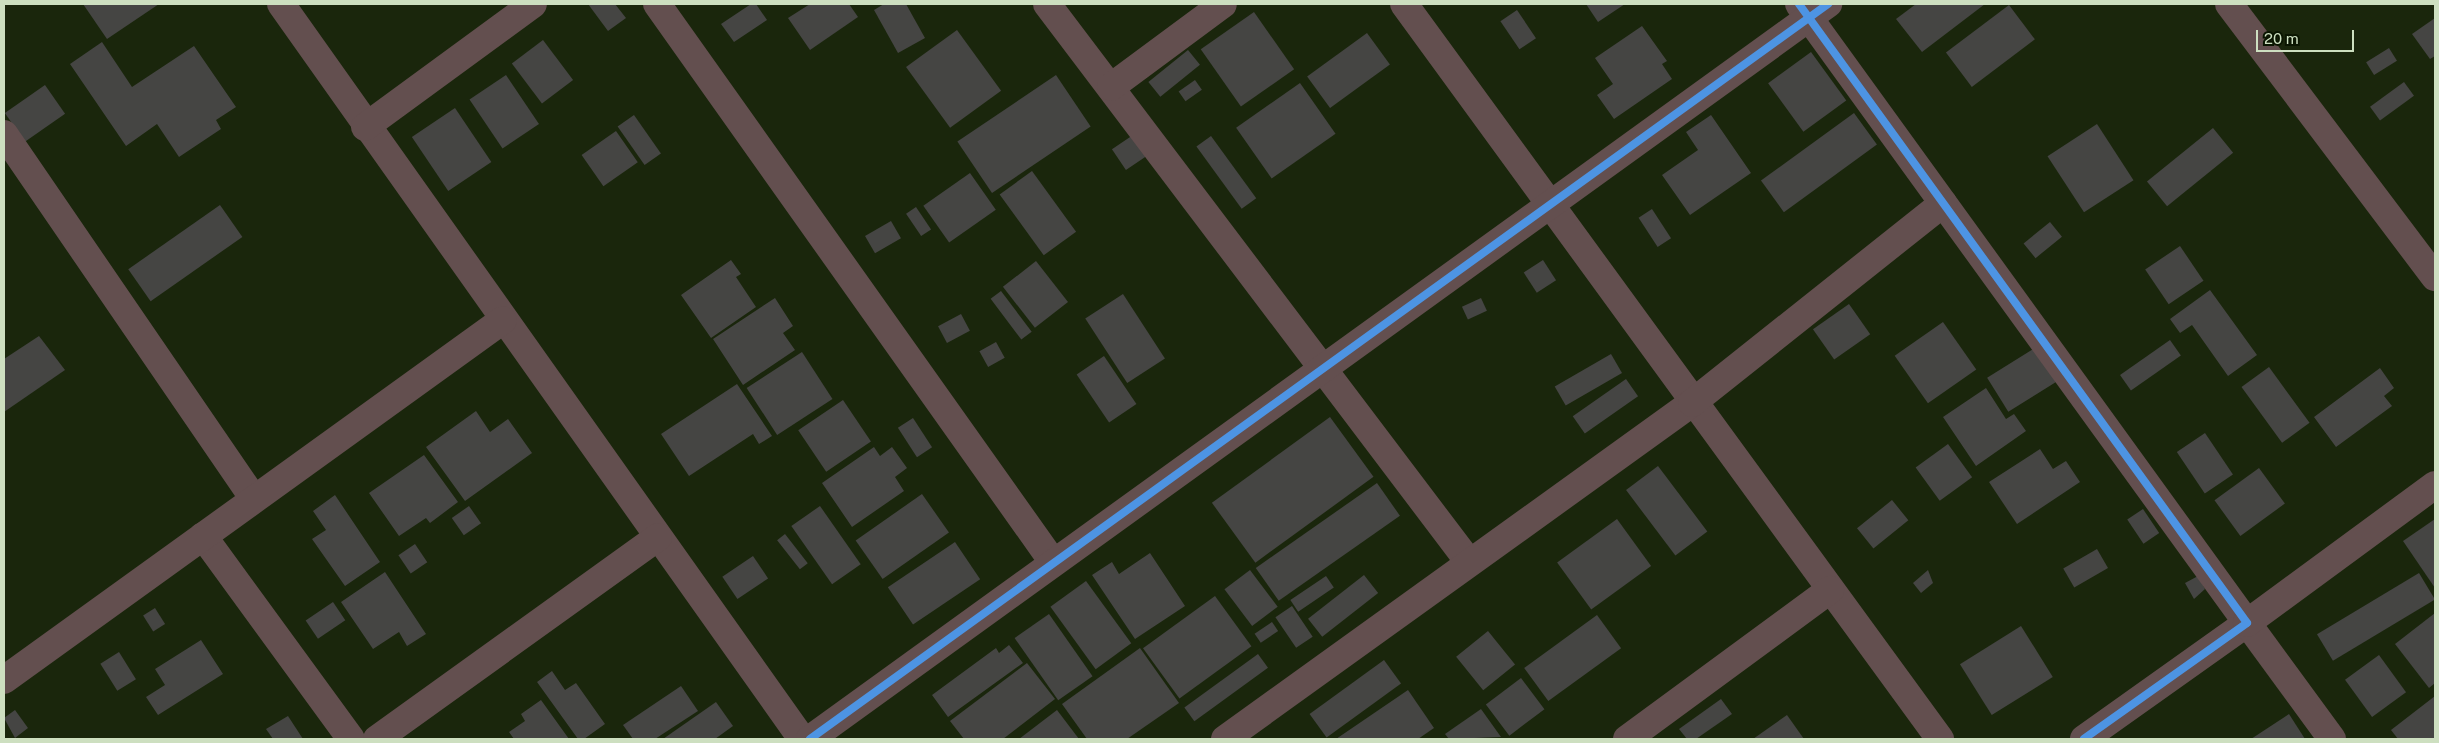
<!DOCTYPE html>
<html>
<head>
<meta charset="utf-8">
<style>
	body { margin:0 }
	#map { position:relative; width:2439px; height:743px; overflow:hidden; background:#1a260c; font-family:"Public Sans",sans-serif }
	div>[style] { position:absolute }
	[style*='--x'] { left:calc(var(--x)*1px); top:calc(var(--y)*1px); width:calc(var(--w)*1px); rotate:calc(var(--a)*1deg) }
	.building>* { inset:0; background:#454543; transform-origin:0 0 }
	.minor>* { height:28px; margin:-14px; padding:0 14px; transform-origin:14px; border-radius:14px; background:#634f4f }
	.cycleway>* { height:8px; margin:-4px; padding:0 4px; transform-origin:4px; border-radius:4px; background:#4d94e3 }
	span { translate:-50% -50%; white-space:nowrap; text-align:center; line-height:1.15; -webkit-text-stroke:4px #0a1501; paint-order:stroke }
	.frame { position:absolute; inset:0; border:5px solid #cddfc0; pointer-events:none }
	.scale { position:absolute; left:2256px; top:30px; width:98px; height:22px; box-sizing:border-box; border:2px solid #cddfc0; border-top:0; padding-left:6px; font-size:15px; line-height:18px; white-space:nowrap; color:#cddfc0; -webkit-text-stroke:4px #0a1501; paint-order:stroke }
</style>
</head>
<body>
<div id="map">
	<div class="building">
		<i style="clip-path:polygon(83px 4px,159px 4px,107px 39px)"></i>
		<i style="clip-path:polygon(588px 4px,615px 4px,626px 18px,608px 31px)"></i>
		<i style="clip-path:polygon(751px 4px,756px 4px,767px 20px,734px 42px,721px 24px)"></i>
		<i style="clip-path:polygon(810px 4px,849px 4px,858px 17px,810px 50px,788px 18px)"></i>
		<i style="clip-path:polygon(884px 4px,906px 4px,925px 38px,898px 53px,874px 10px)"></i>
		<i style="clip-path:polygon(1586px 4px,1625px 4px,1598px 22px)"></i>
		<i style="clip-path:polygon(1916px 4px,1985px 4px,1922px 52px,1896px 19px)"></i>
		<i style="left:2009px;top:5px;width:43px;height:79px;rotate:53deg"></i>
		<i style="left:1517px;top:10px;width:34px;height:20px;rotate:56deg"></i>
		<i style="left:1254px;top:12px;width:70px;height:65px;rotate:55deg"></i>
		<i style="clip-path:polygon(2435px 18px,2435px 56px,2430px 59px,2412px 34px)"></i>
		<i style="clip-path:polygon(1642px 26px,1667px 61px,1662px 64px,1672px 79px,1614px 119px,1597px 95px,1613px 84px,1595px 58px)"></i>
		<i style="left:957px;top:30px;width:75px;height:63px;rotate:54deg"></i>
		<i style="left:1367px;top:33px;width:39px;height:74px;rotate:54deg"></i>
		<i style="left:543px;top:40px;width:50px;height:39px;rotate:53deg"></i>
		<i style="clip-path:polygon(102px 42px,132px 87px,194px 46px,236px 107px,216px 120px,221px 129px,179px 157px,157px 124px,126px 146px,70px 64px)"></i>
		<i style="left:2389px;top:48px;width:15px;height:27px;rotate:58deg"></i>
		<i style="left:1188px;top:50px;width:19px;height:51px;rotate:51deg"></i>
		<i style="left:1811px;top:52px;width:60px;height:53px;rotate:54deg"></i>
		<i style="left:506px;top:75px;width:59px;height:44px;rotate:56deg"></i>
		<i style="left:1056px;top:75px;width:62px;height:119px;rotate:56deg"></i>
		<i style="left:1195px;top:80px;width:12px;height:20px;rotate:55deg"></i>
		<i style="left:2404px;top:82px;width:17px;height:42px;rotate:54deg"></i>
		<i style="left:1300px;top:83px;width:62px;height:78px;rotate:55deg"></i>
		<i style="left:45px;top:85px;width:35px;height:49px;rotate:55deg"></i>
		<i style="left:455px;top:108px;width:65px;height:52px;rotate:56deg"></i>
		<i style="left:1854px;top:113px;width:39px;height:115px;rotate:54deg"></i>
		<i style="left:634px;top:115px;width:47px;height:20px;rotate:55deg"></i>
		<i style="clip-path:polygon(1711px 115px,1751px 173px,1690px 215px,1662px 175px,1698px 150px,1686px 132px)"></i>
		<i style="left:2097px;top:124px;width:67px;height:59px;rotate:57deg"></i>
		<i style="left:2213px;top:128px;width:32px;height:85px;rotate:51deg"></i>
		<i style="left:616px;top:131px;width:38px;height:42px;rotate:55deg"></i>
		<i style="left:1136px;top:133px;width:25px;height:29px;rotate:56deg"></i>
		<i style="left:1211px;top:136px;width:77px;height:18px;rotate:54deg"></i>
		<i style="left:1032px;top:171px;width:75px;height:40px;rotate:54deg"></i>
		<i style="left:970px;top:173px;width:45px;height:57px;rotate:55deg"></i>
		<i style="left:220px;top:205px;width:39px;height:112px;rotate:55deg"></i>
		<i style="left:916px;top:207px;width:27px;height:12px;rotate:56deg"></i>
		<i style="left:1652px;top:209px;width:35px;height:16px;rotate:57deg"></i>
		<i style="left:891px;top:221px;width:20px;height:30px;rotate:60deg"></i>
		<i style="left:2050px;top:222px;width:19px;height:34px;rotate:51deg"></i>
		<i style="left:2180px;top:246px;width:42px;height:42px;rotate:56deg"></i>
		<i style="clip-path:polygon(731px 260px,741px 274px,736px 277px,756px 307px,711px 338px,681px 295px)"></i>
		<i style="left:1543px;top:260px;width:24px;height:23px;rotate:57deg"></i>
		<i style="left:1036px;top:261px;width:52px;height:42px;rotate:52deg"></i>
		<i style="clip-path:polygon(2210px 290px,2257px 355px,2228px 376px,2192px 325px,2180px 333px,2170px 319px)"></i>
		<i style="left:1001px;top:291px;width:51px;height:13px;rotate:53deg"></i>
		<i style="left:1123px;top:294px;width:77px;height:45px;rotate:57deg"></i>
		<i style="clip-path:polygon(775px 298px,793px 326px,783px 333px,795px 350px,743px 385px,713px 339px)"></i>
		<i style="left:1481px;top:298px;width:14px;height:21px;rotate:65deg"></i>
		<i style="left:1849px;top:304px;width:37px;height:44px;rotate:55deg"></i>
		<i style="left:961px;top:314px;width:19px;height:26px;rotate:62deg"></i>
		<i style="left:1943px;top:322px;width:58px;height:59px;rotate:55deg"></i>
		<i style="clip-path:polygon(39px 336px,65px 370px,4px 412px,4px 359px)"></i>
		<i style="left:2170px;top:340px;width:19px;height:61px;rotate:55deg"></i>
		<i style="left:996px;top:342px;width:18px;height:19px;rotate:61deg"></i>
		<i style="left:2038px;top:346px;width:40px;height:60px;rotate:58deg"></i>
		<i style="left:802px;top:352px;width:56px;height:66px;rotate:57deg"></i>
		<i style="left:1611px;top:354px;width:22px;height:65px;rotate:60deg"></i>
		<i style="left:1104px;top:356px;width:58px;height:33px;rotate:56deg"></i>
		<i style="left:2269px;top:367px;width:69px;height:34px;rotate:54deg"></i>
		<i style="clip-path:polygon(2380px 368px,2394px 388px,2384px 396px,2392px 406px,2336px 447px,2314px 417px)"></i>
		<i style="left:1626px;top:379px;width:21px;height:65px;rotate:55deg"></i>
		<i style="clip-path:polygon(737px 384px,772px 436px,759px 444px,753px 434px,689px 476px,661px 434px)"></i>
		<i style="clip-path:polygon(1986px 388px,2006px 419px,2014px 414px,2026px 431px,1976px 466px,1943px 417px)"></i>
		<i style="left:843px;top:400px;width:50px;height:54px;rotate:56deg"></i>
		<i style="clip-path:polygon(476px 411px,490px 432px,508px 419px,532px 453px,465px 501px,426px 447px)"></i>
		<i style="left:1330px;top:417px;width:74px;height:146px;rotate:54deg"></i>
		<i style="left:913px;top:418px;width:35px;height:18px;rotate:57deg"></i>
		<i style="left:2205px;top:433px;width:50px;height:34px;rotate:56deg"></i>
		<i style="left:1948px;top:444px;width:41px;height:40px;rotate:54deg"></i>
		<i style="clip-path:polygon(874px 447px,880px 456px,892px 447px,907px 468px,895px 477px,904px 491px,852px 527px,822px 483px)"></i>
		<i style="clip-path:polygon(2040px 449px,2053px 469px,2066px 461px,2080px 482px,2017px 524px,1989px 482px)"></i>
		<i style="clip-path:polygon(424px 455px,458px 502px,430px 523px,426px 518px,399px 536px,369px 493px)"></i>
		<i style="left:1658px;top:466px;width:82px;height:40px;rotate:53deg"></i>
		<i style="left:2259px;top:468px;width:44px;height:55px;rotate:54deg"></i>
		<i style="left:1377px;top:483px;width:40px;height:148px;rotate:55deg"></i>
		<i style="left:922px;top:494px;width:47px;height:81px;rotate:55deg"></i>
		<i style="clip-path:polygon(335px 495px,380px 562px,345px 586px,312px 539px,326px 530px,313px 511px)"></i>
		<i style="left:1892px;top:500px;width:26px;height:45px;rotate:51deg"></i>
		<i style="left:469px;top:506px;width:21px;height:21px;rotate:55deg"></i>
		<i style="left:820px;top:506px;width:71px;height:35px;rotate:55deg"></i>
		<i style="left:2143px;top:509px;width:29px;height:19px;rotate:56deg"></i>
		<i style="left:1617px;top:519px;width:58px;height:74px;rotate:54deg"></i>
		<i style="clip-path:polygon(2435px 519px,2435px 588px,2403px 541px)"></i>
		<i style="left:785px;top:534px;width:37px;height:10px;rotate:52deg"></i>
		<i style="left:955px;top:542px;width:45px;height:81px;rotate:56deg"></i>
		<i style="left:415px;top:544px;width:22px;height:20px;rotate:56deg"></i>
		<i style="left:2097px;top:549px;width:22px;height:39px;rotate:60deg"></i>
		<i style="clip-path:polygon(1150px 553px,1185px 606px,1135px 639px,1092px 575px,1112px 562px,1119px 574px)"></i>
		<i style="left:753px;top:556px;width:27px;height:37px;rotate:56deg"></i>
		<i style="left:1250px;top:570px;width:46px;height:32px;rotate:53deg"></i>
		<i style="clip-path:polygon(1928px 570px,1933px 583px,1921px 593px,1913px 583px)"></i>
		<i style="clip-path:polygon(385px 572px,426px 634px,407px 646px,399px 632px,373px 649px,341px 602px)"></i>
		<i style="left:2419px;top:573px;width:31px;height:119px;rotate:59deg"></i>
		<i style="left:1364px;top:575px;width:23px;height:71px;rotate:52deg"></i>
		<i style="left:1326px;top:576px;width:14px;height:43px;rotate:56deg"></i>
		<i style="clip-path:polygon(2198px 576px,2205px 589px,2194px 599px,2185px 583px)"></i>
		<i style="left:1086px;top:581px;width:77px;height:44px;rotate:54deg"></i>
		<i style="left:1215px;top:596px;width:62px;height:89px;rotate:54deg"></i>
		<i style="left:333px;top:602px;width:22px;height:33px;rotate:56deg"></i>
		<i style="left:1292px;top:606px;width:37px;height:20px;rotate:56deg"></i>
		<i style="left:155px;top:608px;width:19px;height:14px;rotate:58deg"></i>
		<i style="clip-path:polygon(2435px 613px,2435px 683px,2429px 688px,2395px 644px)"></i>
		<i style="left:1049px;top:614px;width:76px;height:42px;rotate:55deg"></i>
		<i style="left:1597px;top:615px;width:41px;height:90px;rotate:54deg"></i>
		<i style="left:1272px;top:622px;width:11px;height:21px;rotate:56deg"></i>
		<i style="left:2021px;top:626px;width:60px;height:72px;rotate:58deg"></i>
		<i style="left:1488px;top:631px;width:43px;height:41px;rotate:51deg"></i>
		<i style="clip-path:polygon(201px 640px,223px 674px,158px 715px,146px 697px,165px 685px,155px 669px)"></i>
		<i style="clip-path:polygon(1009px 645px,1023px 663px,948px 717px,932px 695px,996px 648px,999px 653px)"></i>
		<i style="clip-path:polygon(1140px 648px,1179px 703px,1127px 739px,1087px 739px,1062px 704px)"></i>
		<i style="left:119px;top:652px;width:32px;height:22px;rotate:58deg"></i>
		<i style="left:1258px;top:654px;width:17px;height:91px;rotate:54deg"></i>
		<i style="left:2379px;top:655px;width:46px;height:42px;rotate:54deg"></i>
		<i style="left:1384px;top:660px;width:29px;height:92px;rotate:54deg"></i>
		<i style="clip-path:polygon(1027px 663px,1055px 699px,1003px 739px,964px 739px,950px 721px)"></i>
		<i style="clip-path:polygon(552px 671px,565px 690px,576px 683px,605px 724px,584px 739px,578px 739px,537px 682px)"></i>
		<i style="left:1521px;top:678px;width:39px;height:44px;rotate:53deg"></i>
		<i style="clip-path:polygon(681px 686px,698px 711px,655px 739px,633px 739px,623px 725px)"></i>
		<i style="clip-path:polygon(1408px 690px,1434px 728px,1418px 739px,1336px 739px)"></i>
		<i style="clip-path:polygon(2435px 696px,2435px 739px,2398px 739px,2391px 730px)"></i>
		<i style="clip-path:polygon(1721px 699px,1732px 714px,1696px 739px,1687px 739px,1679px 729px)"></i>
		<i style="clip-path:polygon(541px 700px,569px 739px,514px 739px,509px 732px,525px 721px,521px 714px)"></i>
		<i style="clip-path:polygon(716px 702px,733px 726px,715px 739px,663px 739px)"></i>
		<i style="clip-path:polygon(1481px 709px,1501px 737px,1449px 739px,1445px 734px)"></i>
		<i style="clip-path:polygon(15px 710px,28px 728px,15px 738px,4px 718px)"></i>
		<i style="clip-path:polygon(1057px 710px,1079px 739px,1019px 739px)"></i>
		<i style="clip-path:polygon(2289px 714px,2305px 739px,2251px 739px)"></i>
		<i style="clip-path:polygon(1787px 715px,1804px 739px,1753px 739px)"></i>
		<i style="clip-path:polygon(288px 716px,303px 739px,273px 739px,266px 729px)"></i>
	</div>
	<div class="minor">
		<i style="--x:281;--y:4;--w:901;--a:54.67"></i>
		<i style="--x:657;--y:4;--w:684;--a:54.64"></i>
		<i style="--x:1047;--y:4;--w:700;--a:52.9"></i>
		<i style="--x:1404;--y:4;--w:910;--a:53.9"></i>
		<i style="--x:1799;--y:4;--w:764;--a:54.1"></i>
		<i style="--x:2247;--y:623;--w:200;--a:144.6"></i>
		<i style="--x:2229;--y:4;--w:342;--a:53"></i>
		<i style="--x:1111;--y:87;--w:139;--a:-36.5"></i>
		<i style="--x:365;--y:127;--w:208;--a:-36.2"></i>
		<i style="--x:4;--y:134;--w:442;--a:55.6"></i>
		<i style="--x:203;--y:536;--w:251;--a:53.9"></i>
		<i style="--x:4;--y:680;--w:615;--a:-35.81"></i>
		<i style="--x:377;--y:739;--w:346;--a:-35.7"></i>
		<i style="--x:810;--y:739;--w:1256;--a:-35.83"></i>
		<i style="--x:1225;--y:739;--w:575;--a:-35.73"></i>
		<i style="--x:1692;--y:403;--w:321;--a:-38.5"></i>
		<i style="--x:1627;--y:739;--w:252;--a:-36.3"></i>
		<i style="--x:2332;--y:739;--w:144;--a:-126.2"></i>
		<i style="--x:2247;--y:623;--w:233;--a:-36.3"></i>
	</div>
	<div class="cycleway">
		<i style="--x:1799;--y:4;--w:764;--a:54.1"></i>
		<i style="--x:2247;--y:623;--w:200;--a:144.6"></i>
		<i style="--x:810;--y:739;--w:1256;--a:-35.83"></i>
	</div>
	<div class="frame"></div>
	<div class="scale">20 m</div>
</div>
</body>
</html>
